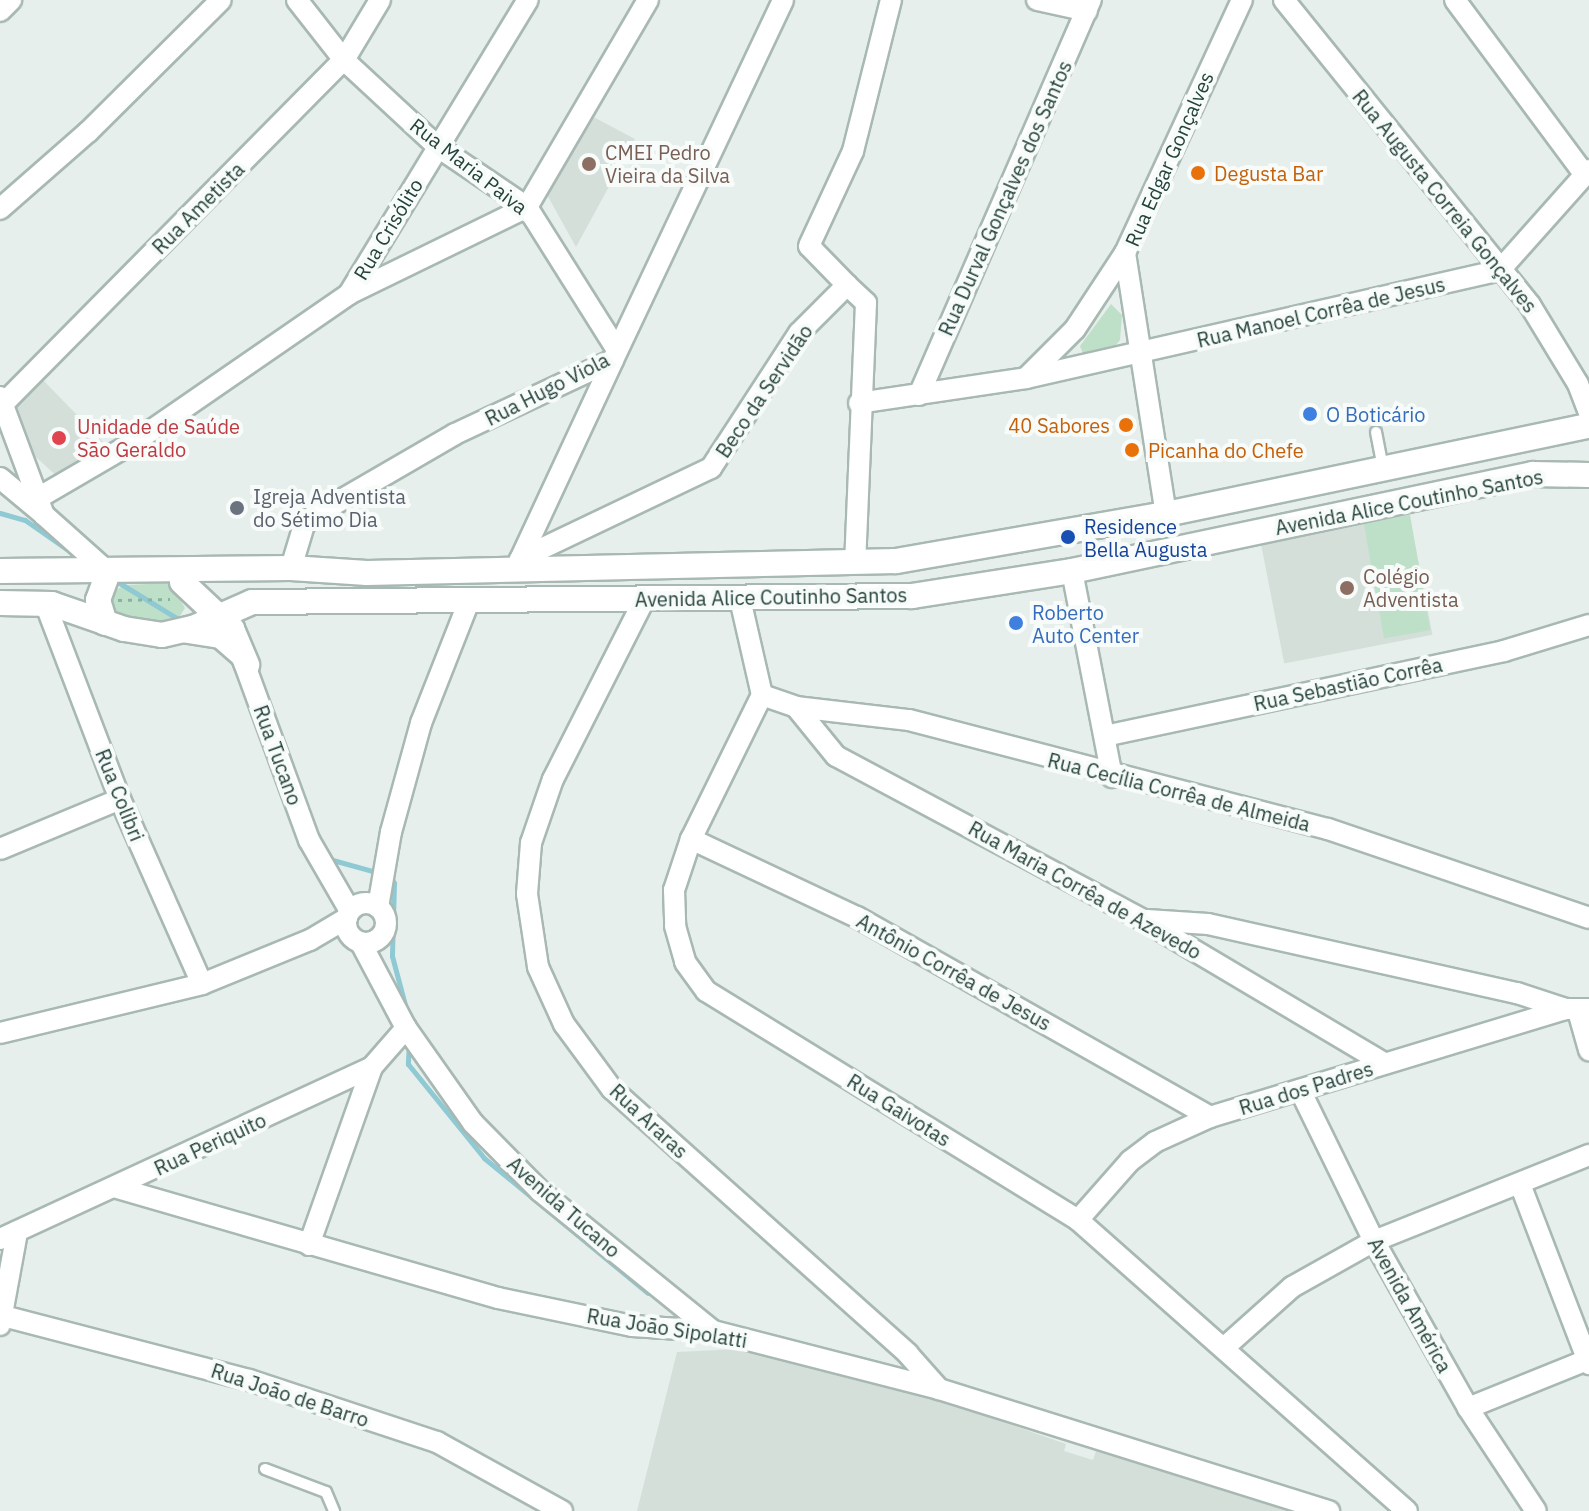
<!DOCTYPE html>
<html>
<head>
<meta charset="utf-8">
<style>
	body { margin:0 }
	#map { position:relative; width:1589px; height:1511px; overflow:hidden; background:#e6efeb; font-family:"IBM Plex Sans",sans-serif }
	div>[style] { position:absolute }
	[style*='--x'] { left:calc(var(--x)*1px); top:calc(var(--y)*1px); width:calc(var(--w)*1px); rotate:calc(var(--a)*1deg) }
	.built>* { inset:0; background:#d4dfda; transform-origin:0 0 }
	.green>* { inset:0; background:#bfe0c8; transform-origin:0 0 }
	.stream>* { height:5px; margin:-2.5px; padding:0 2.5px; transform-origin:2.5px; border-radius:2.5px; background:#8ec9d4 }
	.path>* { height:3px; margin-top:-1.5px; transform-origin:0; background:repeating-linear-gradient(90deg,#86b3a5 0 4px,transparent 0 10px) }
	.roads { filter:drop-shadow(2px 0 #a8b8b2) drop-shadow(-2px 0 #a8b8b2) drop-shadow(0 2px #a8b8b2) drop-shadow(0 -2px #a8b8b2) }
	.lane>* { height:10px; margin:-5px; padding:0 5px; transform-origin:5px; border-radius:5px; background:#fff }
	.street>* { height:20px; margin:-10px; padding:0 10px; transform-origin:10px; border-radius:10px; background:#fff }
	.street>.ring { margin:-10px; padding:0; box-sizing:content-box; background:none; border:20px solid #fff; border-radius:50% }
	.secondary>* { height:24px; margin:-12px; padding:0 12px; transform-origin:12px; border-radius:12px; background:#fff }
	.dots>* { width:22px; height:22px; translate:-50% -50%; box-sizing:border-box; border:4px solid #f7fbf9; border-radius:50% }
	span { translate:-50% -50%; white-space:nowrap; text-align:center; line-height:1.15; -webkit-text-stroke:8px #f7fbf9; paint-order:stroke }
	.education-label { font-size:20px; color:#785e54 }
	.left { translate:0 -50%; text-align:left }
	.street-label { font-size:20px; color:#24423a }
	.food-label { font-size:20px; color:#c56008 }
	.right { translate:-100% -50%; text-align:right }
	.shop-label { font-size:20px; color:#366cbe }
	.health-label { font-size:20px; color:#be3a42 }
	.worship-label { font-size:20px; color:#5b616d }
	.transit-label { font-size:20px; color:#164399 }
</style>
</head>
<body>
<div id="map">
	<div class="built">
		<i style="clip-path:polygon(586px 113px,635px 139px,576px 247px,546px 193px)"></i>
		<i style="clip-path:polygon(42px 379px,109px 448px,62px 481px,24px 446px,11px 407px)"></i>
		<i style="left:1409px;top:514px;width:123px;height:151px;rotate:79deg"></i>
		<i style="clip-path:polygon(739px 1349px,943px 1401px,1066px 1444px,1064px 1451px,1093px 1460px,1096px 1451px,1295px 1511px,637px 1511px,677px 1352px)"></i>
	</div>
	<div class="green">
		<i style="clip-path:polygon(1111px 304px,1122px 315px,1120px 340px,1112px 350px,1084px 356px,1080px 346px)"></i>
		<i style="left:1410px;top:515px;width:117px;height:47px;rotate:80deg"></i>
		<i style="clip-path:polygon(170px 583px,185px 608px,176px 622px,163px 626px,114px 616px,109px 607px,114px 591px,125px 585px)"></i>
	</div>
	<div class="stream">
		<i style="--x:0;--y:513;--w:26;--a:16"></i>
		<i style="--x:25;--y:520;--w:65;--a:34.9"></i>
		<i style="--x:113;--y:579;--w:82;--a:31.6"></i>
		<i style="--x:329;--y:859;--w:53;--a:15.4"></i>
		<i style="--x:390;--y:875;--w:9;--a:63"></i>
		<i style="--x:394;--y:883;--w:73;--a:91.6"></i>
		<i style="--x:392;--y:956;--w:66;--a:75.1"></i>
		<i style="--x:409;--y:1042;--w:22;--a:93"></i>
		<i style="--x:408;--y:1064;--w:121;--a:51"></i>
		<i style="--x:484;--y:1158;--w:212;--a:39.5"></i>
	</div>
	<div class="path">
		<i style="--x:118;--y:600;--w:52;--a:-1.1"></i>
	</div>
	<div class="roads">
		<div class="lane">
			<i style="--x:1376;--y:432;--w:37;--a:79"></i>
			<i style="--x:265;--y:1469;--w:65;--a:20.7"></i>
			<i style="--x:326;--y:1492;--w:21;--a:67"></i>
		</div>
		<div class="street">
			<i style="--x:297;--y:0;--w:76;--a:51.9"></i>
			<i style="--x:344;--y:60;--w:128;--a:42.8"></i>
			<i style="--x:438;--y:147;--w:107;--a:34"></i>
			<i style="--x:527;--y:207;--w:169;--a:57.8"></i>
			<i style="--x:1037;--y:0;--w:51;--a:12.4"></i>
			<i style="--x:1284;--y:0;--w:392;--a:51.1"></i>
			<i style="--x:1530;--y:305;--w:92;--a:58.7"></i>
			<i style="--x:1578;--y:384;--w:31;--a:69"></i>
			<i style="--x:1455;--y:0;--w:218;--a:53.4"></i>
			<i style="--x:0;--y:11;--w:16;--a:-45"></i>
			<i style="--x:0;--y:209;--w:117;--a:-41.2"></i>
			<i style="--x:88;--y:132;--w:187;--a:-44.8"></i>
			<i style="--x:1125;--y:253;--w:264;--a:81.1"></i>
			<i style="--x:847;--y:285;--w:54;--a:-134.3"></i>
			<i style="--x:809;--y:246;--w:105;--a:-65.1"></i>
			<i style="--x:853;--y:151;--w:156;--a:-75.9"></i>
			<i style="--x:349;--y:294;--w:344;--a:-58.7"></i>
			<i style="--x:1026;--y:378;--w:69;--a:-45"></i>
			<i style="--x:1075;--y:329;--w:91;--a:-56.7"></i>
			<i style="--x:1125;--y:253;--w:279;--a:-65.2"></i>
			<i style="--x:919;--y:395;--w:431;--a:-66.5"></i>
			<i style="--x:0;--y:397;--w:126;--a:69.6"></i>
			<i style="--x:44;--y:515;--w:86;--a:41.7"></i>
			<i style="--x:859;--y:403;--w:169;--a:-8.5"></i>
			<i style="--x:1026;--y:378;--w:486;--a:-12.8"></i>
			<i style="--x:1500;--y:270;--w:134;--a:-48.3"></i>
			<i style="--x:2;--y:405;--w:486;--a:-45.3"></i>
			<i style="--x:344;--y:60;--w:70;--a:-59"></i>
			<i style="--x:0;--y:478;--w:56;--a:39.9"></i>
			<i style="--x:38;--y:498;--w:113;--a:-30.2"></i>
			<i style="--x:136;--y:441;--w:259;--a:-34.6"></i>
			<i style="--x:349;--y:294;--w:198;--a:-26"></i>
			<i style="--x:527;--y:207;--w:240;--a:-59.7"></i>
			<i style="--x:520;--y:559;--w:212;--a:-25.5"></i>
			<i style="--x:711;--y:468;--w:161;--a:-56.9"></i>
			<i style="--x:799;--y:333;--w:68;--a:-45"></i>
			<i style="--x:847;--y:285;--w:26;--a:43"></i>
			<i style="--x:866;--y:303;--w:260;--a:92.4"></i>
			<i style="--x:518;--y:564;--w:225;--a:-65"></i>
			<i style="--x:291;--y:568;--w:45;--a:-73.2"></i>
			<i style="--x:304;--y:525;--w:11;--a:-45"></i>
			<i style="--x:312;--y:517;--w:165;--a:-30.1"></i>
			<i style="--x:455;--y:434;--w:174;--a:-25.1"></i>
			<i style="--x:613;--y:360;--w:398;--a:-64.7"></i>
			<i style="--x:1072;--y:571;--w:210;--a:79"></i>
			<i style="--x:645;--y:598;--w:203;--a:116.9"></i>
			<i style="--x:553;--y:779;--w:68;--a:109"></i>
			<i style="--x:531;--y:843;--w:51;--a:94.5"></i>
			<i style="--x:527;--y:894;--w:74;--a:81.4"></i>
			<i style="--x:538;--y:967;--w:63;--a:65.5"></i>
			<i style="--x:564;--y:1024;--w:81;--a:53.6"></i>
			<i style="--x:612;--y:1089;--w:397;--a:41.8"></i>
			<i style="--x:908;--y:1354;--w:47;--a:48.5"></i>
			<i style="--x:740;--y:599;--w:98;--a:77.1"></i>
			<i style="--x:762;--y:695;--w:161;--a:116.2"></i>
			<i style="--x:691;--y:839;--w:54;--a:108.4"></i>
			<i style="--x:674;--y:890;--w:36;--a:88"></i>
			<i style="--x:675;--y:926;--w:37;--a:74"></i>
			<i style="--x:685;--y:962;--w:36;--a:54"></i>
			<i style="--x:706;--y:991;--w:437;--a:31.6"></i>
			<i style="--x:1078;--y:1220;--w:439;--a:41.5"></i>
			<i style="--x:45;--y:603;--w:210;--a:69.1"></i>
			<i style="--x:120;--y:799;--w:202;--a:66.1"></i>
			<i style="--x:183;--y:632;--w:37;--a:9"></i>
			<i style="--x:220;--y:638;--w:29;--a:41"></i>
			<i style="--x:242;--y:657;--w:195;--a:69.9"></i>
			<i style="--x:309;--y:840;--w:82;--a:60"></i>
			<i style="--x:762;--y:695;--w:36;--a:19"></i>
			<i style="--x:796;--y:707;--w:114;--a:6.6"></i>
			<i style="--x:909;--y:720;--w:433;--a:14.6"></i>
			<i style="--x:1328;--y:829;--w:276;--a:18.8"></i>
			<i style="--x:796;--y:707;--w:63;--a:50.8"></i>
			<i style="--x:836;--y:756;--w:348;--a:28.1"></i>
			<i style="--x:1143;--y:920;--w:280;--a:30.7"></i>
			<i style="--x:1105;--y:736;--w:408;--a:-12"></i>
			<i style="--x:1504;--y:651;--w:89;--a:-17"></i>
			<i style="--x:691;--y:839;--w:183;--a:25.2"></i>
			<i style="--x:857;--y:917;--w:406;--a:29.5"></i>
			<i style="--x:0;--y:849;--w:130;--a:-22.6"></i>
			<i class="ring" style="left:346px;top:903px;width:20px;height:20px"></i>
			<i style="--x:378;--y:907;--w:76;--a:-80.2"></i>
			<i style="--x:391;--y:832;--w:113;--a:-74.6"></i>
			<i style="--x:421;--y:723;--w:131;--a:-68.5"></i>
			<i style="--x:1147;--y:920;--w:61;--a:3.8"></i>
			<i style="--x:1208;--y:924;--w:317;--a:12.6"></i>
			<i style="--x:1517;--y:993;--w:52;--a:18.1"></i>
			<i style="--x:1566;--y:1009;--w:23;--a:0"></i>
			<i style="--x:361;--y:943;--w:96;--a:62.1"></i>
			<i style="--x:406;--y:1028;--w:116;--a:54.8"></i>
			<i style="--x:473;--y:1123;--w:95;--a:45.4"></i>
			<i style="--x:540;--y:1191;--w:223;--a:39"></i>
			<i style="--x:1578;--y:1011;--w:41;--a:74.2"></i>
			<i style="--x:0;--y:1033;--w:208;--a:-13.6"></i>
			<i style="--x:202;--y:984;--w:117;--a:-22.2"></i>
			<i style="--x:310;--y:940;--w:43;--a:-30.7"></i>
			<i style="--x:1300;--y:1090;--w:168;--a:63.9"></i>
			<i style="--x:1374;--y:1241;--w:192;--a:60.6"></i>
			<i style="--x:1468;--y:1408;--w:123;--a:56.6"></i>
			<i style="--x:1520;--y:1184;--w:193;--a:69"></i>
			<i style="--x:117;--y:1188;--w:397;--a:16.1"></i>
			<i style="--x:498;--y:1298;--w:137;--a:11.8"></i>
			<i style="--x:632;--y:1326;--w:81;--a:3.5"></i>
			<i style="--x:713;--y:1331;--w:233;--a:14.4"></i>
			<i style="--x:939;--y:1389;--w:409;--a:17.4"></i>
			<i style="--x:1078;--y:1220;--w:79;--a:-48.6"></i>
			<i style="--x:1130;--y:1161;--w:31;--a:-37"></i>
			<i style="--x:1155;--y:1142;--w:60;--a:-24.4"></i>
			<i style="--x:1210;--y:1117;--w:372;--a:-16.9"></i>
			<i style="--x:0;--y:1239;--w:410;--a:-24.8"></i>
			<i style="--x:372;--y:1067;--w:52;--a:-48.9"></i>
			<i style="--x:309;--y:1245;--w:189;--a:-70.5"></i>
			<i style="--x:3;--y:1316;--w:254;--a:14.6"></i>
			<i style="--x:249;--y:1380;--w:198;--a:18.3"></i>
			<i style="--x:437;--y:1442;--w:143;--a:28.9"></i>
			<i style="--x:0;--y:1325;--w:95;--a:-79.6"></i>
			<i style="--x:1226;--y:1346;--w:89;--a:-41.8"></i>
			<i style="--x:1292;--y:1287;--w:94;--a:-29.3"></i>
			<i style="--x:1374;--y:1241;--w:232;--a:-21.8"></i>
			<i style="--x:1468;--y:1408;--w:131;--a:-22"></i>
		</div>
		<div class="secondary">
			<i style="--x:0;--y:571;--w:291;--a:-0.6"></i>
			<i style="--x:291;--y:568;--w:76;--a:3.8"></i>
			<i style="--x:367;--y:573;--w:529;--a:-1.3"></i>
			<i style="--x:896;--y:561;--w:274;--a:-9.9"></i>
			<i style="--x:1166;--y:514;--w:432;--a:-11.8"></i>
			<i style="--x:182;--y:582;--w:69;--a:43.2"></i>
			<i style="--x:232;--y:629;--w:39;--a:67"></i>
			<i style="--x:0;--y:603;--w:52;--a:1.1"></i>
			<i style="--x:52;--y:604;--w:76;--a:19.1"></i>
			<i style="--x:124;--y:629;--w:38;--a:9"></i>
			<i style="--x:162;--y:635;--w:32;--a:-13"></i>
			<i style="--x:193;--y:628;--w:64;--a:-23.8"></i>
			<i style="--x:252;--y:602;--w:660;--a:-0.52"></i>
			<i style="--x:912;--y:596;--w:162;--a:-8.9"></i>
			<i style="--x:1072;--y:571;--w:471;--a:-11.9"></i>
			<i style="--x:1533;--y:474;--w:56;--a:1"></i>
			<i style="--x:105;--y:623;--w:24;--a:-107"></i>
			<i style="--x:98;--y:600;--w:30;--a:-70"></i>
		</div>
	</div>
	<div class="dots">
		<i style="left:589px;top:164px;background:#8d6e63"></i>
		<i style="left:1198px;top:173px;background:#e8710a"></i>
		<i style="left:1310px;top:414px;background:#3f7fe0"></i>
		<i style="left:1126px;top:425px;background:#e8710a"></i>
		<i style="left:59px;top:438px;background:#e0444e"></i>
		<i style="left:1132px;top:450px;background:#e8710a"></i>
		<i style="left:237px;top:508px;background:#6b7280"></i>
		<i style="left:1068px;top:537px;background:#1a4fb4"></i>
		<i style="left:1347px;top:588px;background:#8d6e63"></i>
		<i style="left:1016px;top:623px;background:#3f7fe0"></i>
	</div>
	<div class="education-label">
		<span class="left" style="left:605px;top:164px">CMEI Pedro<br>Vieira da Silva</span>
		<span class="left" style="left:1363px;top:588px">Colégio<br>Adventista</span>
	</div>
	<div class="street-label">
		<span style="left:1169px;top:159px;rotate:-66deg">Rua Edgar Gonçalves</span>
		<span style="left:469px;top:166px;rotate:38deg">Rua Maria Paiva</span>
		<span style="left:1005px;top:198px;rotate:-66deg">Rua Durval Gonçalves dos Santos</span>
		<span style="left:1445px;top:201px;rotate:51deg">Rua Augusta Correia Gonçalves</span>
		<span style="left:198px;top:208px;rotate:-45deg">Rua Ametista</span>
		<span style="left:388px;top:229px;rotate:-59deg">Rua Crisólito</span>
		<span style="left:1321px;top:312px;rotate:-13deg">Rua Manoel Corrêa de Jesus</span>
		<span style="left:547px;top:389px;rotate:-27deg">Rua Hugo Viola</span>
		<span style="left:764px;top:391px;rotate:-56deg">Beco da Servidão</span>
		<span style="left:1409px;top:502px;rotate:-11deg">Avenida Alice Coutinho Santos</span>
		<span style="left:771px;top:597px;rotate:-1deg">Avenida Alice Coutinho Santos</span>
		<span style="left:1348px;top:684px;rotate:-12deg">Rua Sebastião Corrêa</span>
		<span style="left:278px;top:755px;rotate:70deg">Rua Tucano</span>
		<span style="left:1179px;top:792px;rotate:14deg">Rua Cecília Corrêa de Almeida</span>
		<span style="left:120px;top:795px;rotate:68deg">Rua Colibri</span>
		<span style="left:1085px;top:890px;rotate:29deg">Rua Maria Corrêa de Azevedo</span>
		<span style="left:954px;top:972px;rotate:29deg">Antônio Corrêa de Jesus</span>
		<span style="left:1306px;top:1088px;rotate:-17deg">Rua dos Padres</span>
		<span style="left:899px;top:1110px;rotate:32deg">Rua Gaivotas</span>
		<span style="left:649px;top:1121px;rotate:43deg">Rua Araras</span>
		<span style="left:210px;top:1144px;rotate:-25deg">Rua Periquito</span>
		<span style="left:564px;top:1207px;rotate:41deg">Avenida Tucano</span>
		<span style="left:1410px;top:1305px;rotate:61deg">Avenida América</span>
		<span style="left:667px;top:1328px;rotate:9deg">Rua João Sipolatti</span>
		<span style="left:290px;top:1395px;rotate:18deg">Rua João de Barro</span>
	</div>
	<div class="food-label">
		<span class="left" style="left:1214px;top:173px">Degusta Bar</span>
		<span class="right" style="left:1110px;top:425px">40 Sabores</span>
		<span class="left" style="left:1148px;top:450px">Picanha do Chefe</span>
	</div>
	<div class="shop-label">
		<span class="left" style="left:1326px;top:414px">O Boticário</span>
		<span class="left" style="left:1032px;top:624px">Roberto<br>Auto Center</span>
	</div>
	<div class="health-label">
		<span class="left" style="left:77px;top:438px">Unidade de Saúde<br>São Geraldo</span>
	</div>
	<div class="worship-label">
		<span class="left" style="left:253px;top:508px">Igreja Adventista<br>do Sétimo Dia</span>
	</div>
	<div class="transit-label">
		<span class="left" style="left:1084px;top:538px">Residence<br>Bella Augusta</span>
	</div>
</div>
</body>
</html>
